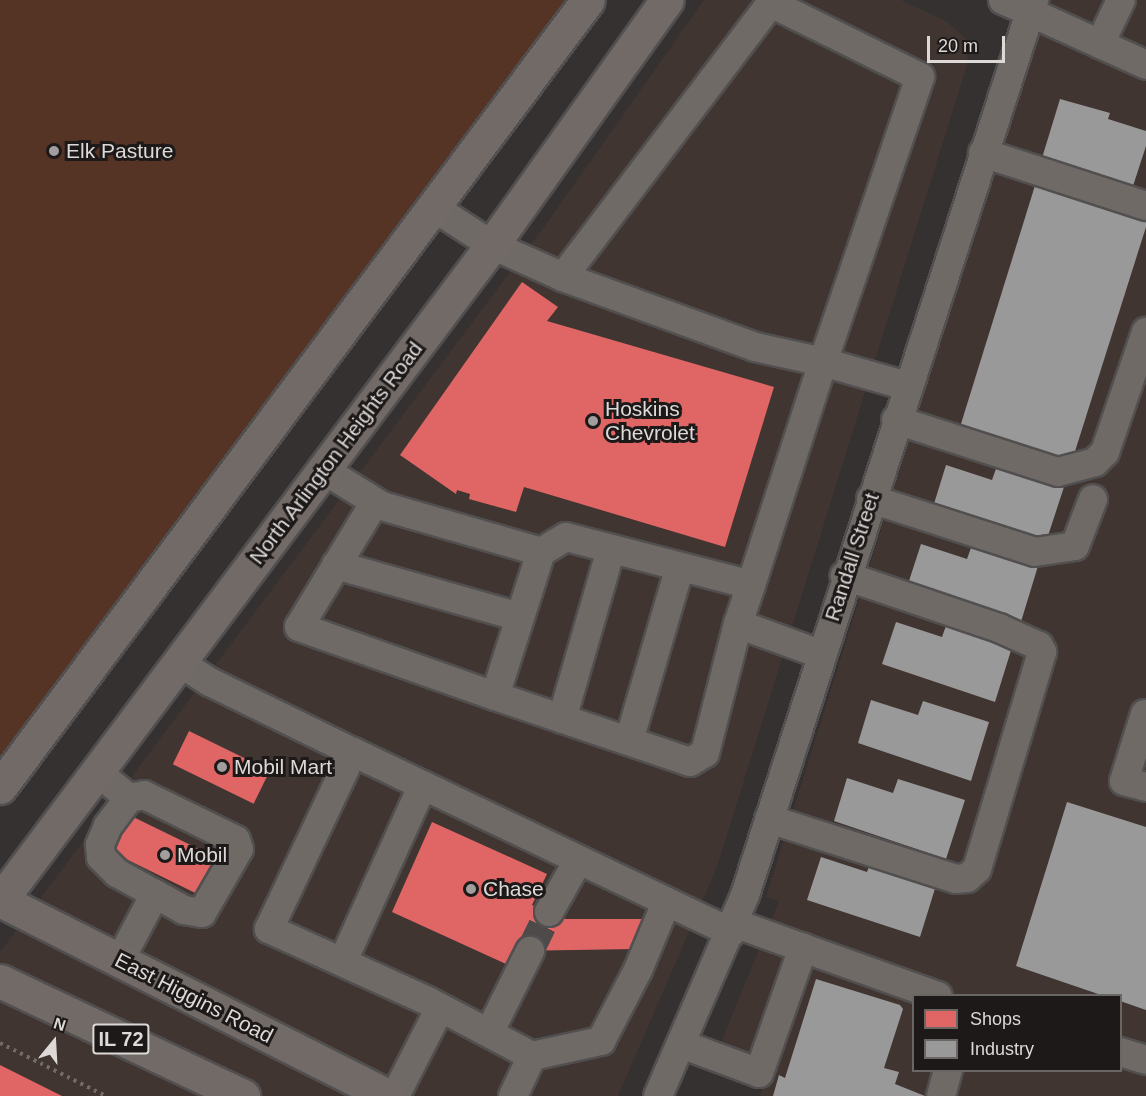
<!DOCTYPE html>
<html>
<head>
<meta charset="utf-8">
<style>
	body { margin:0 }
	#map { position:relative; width:1146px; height:1096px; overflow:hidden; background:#343130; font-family:Arial,sans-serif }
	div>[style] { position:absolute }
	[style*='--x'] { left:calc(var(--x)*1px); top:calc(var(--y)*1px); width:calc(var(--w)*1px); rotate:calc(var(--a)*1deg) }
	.built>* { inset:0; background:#403531 }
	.green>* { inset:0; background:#553325 }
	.shops>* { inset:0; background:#e06666; transform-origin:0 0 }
	.industry>* { inset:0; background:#999 }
	.minor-tunnel>* { height:28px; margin-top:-14px; transform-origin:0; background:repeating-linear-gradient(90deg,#4d4a49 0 28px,transparent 0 42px) }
	.path>* { height:4px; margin-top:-2px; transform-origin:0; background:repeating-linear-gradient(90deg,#716c6a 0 3px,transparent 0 7.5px) }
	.roads { filter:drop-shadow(2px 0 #514f4f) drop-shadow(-2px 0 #514f4f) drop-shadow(0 2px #514f4f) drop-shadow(0 -2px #514f4f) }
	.minor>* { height:28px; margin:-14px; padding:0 14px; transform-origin:14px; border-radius:14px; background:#706a67 }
	.major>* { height:33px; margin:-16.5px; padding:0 16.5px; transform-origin:16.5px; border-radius:16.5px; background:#726a67 }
	.dots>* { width:16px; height:16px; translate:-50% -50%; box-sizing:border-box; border:3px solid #1c1918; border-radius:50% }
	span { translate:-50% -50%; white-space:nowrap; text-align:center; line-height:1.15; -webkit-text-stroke:6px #1c1918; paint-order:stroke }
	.shield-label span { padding:2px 4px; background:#1c1918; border:2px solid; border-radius:4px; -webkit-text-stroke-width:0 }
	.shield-label { font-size:20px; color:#dcd9d7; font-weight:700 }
	.poi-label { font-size:21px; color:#dcd9d7 }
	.left { translate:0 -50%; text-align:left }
	.street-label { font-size:21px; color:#dcd9d7 }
	.legend { position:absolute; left:912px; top:994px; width:210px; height:78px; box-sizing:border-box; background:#1c1918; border:2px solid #696664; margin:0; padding:8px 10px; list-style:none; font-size:18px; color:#dcd9d7 }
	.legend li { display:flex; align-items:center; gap:12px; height:30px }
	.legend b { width:30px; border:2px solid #696664 }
	.north { position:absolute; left:24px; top:1012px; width:60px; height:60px; -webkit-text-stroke:4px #1c1918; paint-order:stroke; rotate:18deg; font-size:16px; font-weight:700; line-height:24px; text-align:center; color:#dcd9d7 }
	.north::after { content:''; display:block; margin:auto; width:21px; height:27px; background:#dcd9d7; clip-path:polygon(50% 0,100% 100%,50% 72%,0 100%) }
	.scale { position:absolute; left:927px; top:36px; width:78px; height:27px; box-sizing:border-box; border:3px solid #dcd9d7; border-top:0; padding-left:8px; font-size:18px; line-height:21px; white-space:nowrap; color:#dcd9d7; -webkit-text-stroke:4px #1c1918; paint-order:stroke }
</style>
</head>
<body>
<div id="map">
	<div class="built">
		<i style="clip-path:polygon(704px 0,901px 0,946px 21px,966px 39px,968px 62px,717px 867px,618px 1096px,0 1096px,0 952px,549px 220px)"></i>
		<i style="clip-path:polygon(evenodd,1047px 0,1146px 0,1146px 1096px,760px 1096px,763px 1084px,712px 1064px,779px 901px,766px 897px,1047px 0,914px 996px,1120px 996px,1120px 1070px,914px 1070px,914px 996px)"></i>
	</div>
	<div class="green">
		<i style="clip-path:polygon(0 0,580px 0,0 780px)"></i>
	</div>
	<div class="shops">
		<i style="clip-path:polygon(522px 282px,558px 307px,547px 321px,774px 387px,725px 547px,524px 487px,516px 512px,469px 499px,470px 494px,457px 490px,456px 494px,400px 455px)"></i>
		<i style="left:189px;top:731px;width:90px;height:37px;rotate:26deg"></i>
		<i style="left:125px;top:813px;width:109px;height:41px;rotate:26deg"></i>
		<i style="clip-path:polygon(432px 822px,547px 874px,532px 905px,565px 919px,649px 919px,635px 949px,512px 951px,506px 964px,392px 912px)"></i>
		<i style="clip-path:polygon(0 1065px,62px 1096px,0 1096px)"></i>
	</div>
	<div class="industry">
		<i style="clip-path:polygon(1060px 99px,1110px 113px,1108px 119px,1146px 131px,1146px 146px,1133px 186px,1042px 158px)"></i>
		<i style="clip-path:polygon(1037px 179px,1146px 214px,1146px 227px,1071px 464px,960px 427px)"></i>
		<i style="clip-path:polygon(946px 465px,992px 480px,997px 466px,1064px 487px,1045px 545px,933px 507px)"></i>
		<i style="clip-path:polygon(921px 544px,967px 559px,972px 545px,1038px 566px,1020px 625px,907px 587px)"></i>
		<i style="clip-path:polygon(896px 622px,942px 637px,947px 623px,1013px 644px,995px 702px,882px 664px)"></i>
		<i style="clip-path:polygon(871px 700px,918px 715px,923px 701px,989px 722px,971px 781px,858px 743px)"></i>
		<i style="clip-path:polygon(847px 778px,893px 793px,898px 779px,965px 800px,946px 859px,834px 821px)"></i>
		<i style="clip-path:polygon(1067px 802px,1146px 827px,1146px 1010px,1120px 1001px,1120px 996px,1104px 996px,1016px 966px)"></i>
		<i style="clip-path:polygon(821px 857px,867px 872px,872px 858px,938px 879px,920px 937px,807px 900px)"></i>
		<i style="clip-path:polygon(816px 979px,900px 1005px,903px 1009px,884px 1068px,899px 1072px,895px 1084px,925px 1096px,773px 1096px,779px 1075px,785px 1078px)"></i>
	</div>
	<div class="minor-tunnel">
		<i style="--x:530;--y:951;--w:43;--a:-64"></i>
	</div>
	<div class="path">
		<i style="--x:0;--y:1043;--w:119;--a:26.6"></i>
	</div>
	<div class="roads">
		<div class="minor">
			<i style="--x:1003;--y:0;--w:157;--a:24.4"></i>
			<i style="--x:1100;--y:44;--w:49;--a:-64.5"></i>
			<i style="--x:983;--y:153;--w:171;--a:18"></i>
			<i style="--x:433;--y:207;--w:70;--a:32.8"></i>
			<i style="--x:492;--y:245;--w:78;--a:24.3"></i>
			<i style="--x:563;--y:277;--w:204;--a:20"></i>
			<i style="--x:755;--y:347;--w:70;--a:12.4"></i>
			<i style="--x:823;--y:362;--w:301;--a:-71.2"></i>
			<i style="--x:920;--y:77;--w:166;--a:-153.6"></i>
			<i style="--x:771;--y:3;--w:344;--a:127.2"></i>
			<i style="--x:896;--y:420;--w:170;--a:17.8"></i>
			<i style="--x:1058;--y:472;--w:38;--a:-15"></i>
			<i style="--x:1095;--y:462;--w:14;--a:-45"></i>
			<i style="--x:1105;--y:452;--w:127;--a:-71.1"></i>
			<i style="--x:324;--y:470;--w:68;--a:31.8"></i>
			<i style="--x:382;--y:506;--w:166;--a:16.1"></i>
			<i style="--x:541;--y:552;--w:29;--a:-31"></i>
			<i style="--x:566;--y:537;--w:191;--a:14.5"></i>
			<i style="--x:751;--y:585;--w:41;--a:108.4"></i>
			<i style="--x:738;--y:624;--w:87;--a:20.1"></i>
			<i style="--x:871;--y:499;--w:172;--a:17.9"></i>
			<i style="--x:1035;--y:552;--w:40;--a:-8.5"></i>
			<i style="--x:1075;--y:546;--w:50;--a:-69"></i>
			<i style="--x:375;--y:502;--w:146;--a:121.3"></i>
			<i style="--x:299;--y:627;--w:208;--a:19.4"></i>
			<i style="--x:541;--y:552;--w:151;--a:107.7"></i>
			<i style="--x:495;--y:696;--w:206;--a:18.7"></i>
			<i style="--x:690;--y:762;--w:17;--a:-31"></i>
			<i style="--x:705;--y:753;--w:133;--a:-75.7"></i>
			<i style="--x:336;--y:565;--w:191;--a:15.8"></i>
			<i style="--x:751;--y:585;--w:234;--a:-72.1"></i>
			<i style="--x:823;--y:362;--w:87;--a:15.9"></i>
			<i style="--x:179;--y:662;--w:37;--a:33"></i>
			<i style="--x:210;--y:682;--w:159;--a:26.1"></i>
			<i style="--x:353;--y:752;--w:419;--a:25.5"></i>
			<i style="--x:1145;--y:714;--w:70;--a:107.4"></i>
			<i style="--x:1124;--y:781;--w:23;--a:15"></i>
			<i style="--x:562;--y:719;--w:177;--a:-73.9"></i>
			<i style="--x:629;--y:741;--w:181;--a:-73.7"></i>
			<i style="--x:353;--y:752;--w:196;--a:115.4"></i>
			<i style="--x:269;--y:929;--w:175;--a:24.4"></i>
			<i style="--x:428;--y:1001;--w:118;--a:27.9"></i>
			<i style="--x:532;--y:1056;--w:71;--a:-12.3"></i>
			<i style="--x:601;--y:1041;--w:80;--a:-62.5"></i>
			<i style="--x:638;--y:970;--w:73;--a:-67.3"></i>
			<i style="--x:97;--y:772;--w:41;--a:39.1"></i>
			<i style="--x:129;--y:798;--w:35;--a:127"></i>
			<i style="--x:108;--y:826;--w:21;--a:113"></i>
			<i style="--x:100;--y:845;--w:12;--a:85"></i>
			<i style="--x:101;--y:857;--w:23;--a:45"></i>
			<i style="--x:117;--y:873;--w:43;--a:28.9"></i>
			<i style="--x:155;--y:894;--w:75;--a:117.9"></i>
			<i style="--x:129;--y:798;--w:15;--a:-11"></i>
			<i style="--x:144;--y:795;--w:102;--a:26.1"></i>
			<i style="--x:236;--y:840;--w:9;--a:72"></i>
			<i style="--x:239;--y:849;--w:74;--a:120"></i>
			<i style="--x:202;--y:913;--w:18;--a:-171"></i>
			<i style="--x:184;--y:910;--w:33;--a:-151"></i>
			<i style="--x:769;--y:819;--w:196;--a:17.8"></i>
			<i style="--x:956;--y:879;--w:11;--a:-5"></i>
			<i style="--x:967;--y:878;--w:13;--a:-42"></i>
			<i style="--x:977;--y:869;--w:227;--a:-73.3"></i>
			<i style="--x:1042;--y:652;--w:7;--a:-117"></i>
			<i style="--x:1039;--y:646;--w:44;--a:-155.8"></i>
			<i style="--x:999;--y:628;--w:163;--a:-161.3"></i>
			<i style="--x:549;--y:912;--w:59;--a:-60.4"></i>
			<i style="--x:803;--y:948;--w:143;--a:19.6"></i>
			<i style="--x:343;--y:961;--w:193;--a:-65.6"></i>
			<i style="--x:489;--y:1033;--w:92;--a:-63.4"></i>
			<i style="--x:681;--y:1044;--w:83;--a:20.4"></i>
			<i style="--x:759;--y:1073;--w:133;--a:-70.6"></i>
			<i style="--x:803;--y:948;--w:73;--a:-160.1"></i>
			<i style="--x:1120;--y:1052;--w:27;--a:17"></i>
			<i style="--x:395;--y:1096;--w:99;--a:-62.9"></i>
			<i style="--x:513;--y:1096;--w:44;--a:-64.6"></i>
			<i style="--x:658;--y:1096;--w:219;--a:-66.6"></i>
			<i style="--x:745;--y:895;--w:941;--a:-72.1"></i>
			<i style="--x:941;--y:1096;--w:27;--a:-75"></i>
		</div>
		<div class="major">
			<i style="--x:0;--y:787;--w:982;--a:-53.24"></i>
			<i style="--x:0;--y:900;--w:435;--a:26.8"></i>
			<i style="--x:0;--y:901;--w:820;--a:-53.13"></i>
			<i style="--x:492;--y:245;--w:301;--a:-54.5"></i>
			<i style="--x:0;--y:981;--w:269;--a:25.3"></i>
		</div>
	</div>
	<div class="dots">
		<i style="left:54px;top:151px;background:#a19e9d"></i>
		<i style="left:593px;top:421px;background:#a19e9d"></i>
		<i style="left:222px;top:767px;background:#a19e9d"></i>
		<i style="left:165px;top:855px;background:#a19e9d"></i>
		<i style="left:471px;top:889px;background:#a19e9d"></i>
	</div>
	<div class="shield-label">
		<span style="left:121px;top:1039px">IL 72</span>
	</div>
	<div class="poi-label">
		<span class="left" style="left:66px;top:151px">Elk Pasture</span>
		<span class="left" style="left:605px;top:421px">Hoskins<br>Chevrolet</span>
		<span class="left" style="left:234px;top:767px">Mobil Mart</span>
		<span class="left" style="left:177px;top:855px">Mobil</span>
		<span class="left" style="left:483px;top:889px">Chase</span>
	</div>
	<div class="street-label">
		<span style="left:336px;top:453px;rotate:-53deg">North Arlington Heights Road</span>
		<span style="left:852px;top:557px;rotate:-72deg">Randall Street</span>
		<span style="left:194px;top:998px;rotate:27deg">East Higgins Road</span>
	</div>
	<ul class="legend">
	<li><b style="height:16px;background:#e06666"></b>Shops</li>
	<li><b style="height:16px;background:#999"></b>Industry</li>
	</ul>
	<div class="north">N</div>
	<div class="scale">20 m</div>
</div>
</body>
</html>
